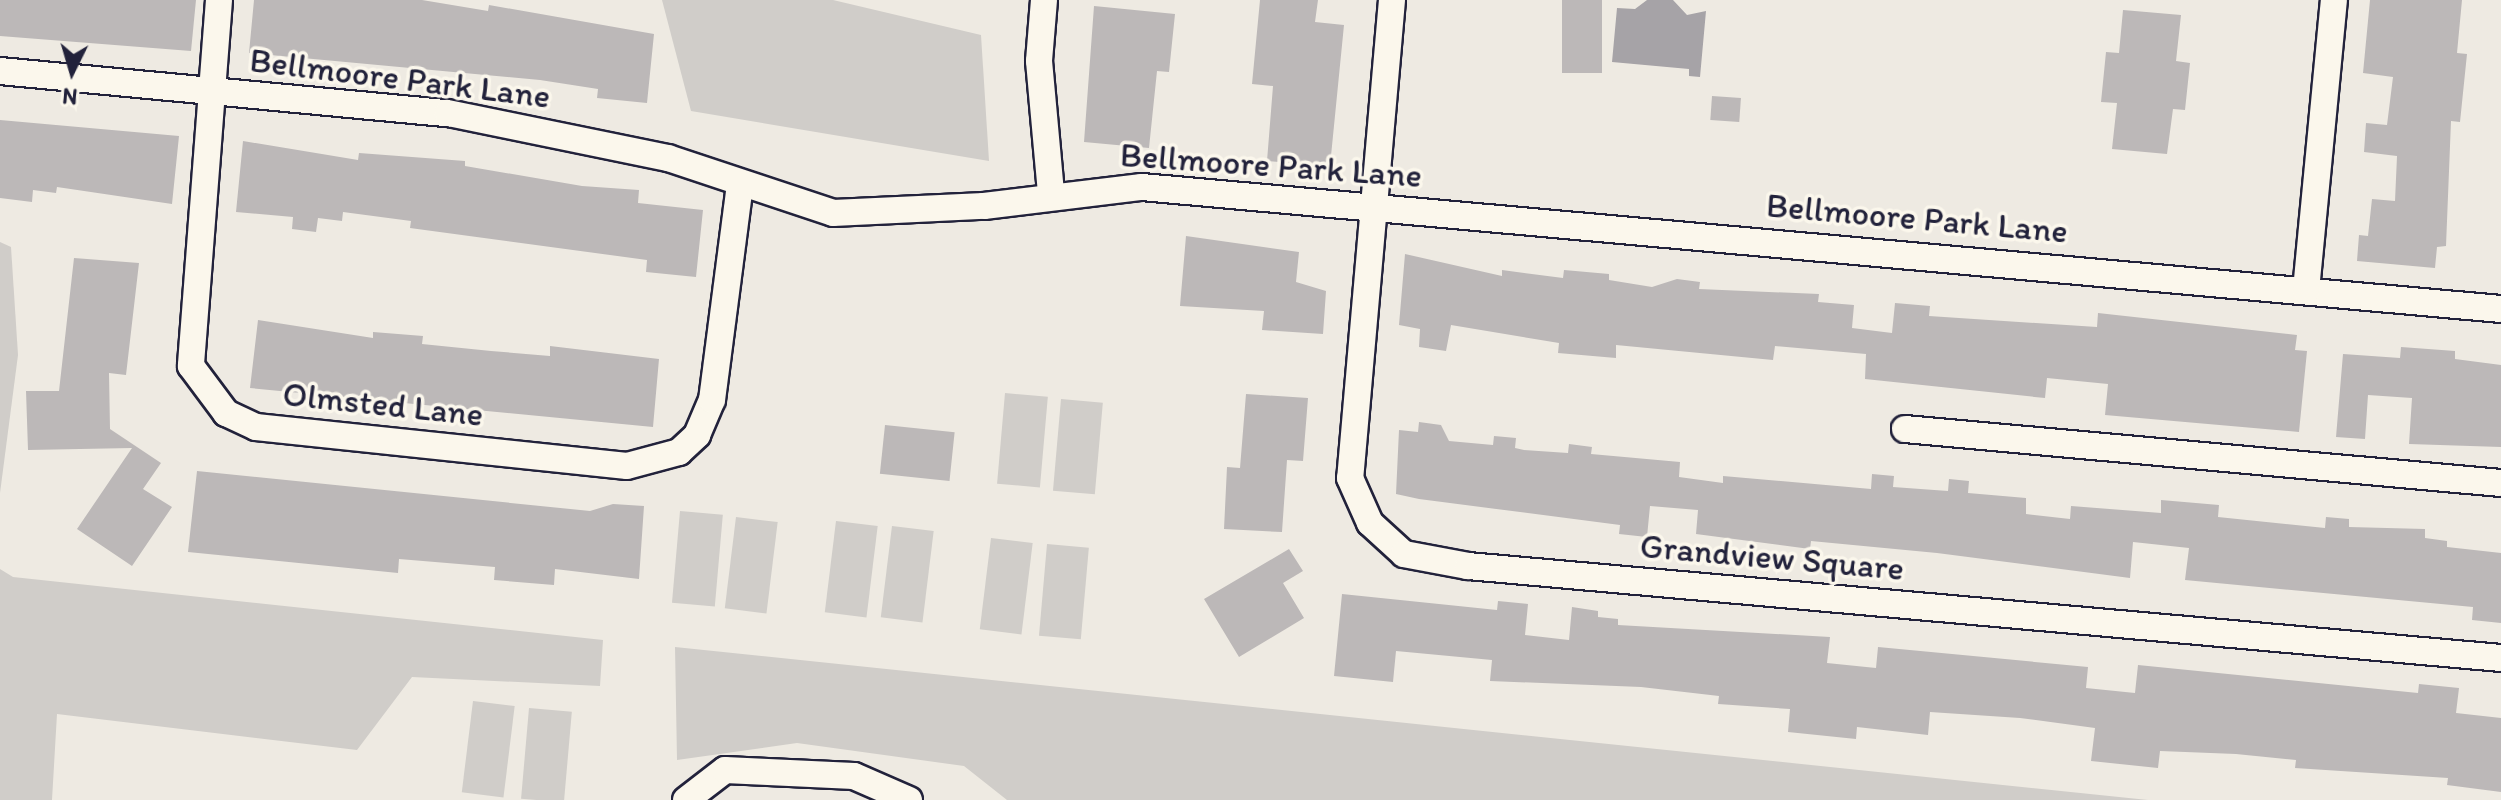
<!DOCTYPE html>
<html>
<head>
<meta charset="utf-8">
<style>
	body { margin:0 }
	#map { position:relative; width:2501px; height:800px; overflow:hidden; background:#eeeae2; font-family:Itim,sans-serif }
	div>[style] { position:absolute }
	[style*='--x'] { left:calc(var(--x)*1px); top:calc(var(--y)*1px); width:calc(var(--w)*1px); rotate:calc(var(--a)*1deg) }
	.green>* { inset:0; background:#d0cdc9; transform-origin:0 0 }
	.water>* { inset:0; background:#a6a3a7 }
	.building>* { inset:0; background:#bcb8b8; transform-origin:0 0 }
	.roads { filter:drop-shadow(2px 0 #22223b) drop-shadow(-2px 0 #22223b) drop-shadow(0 2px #22223b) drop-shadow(0 -2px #22223b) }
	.minor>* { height:26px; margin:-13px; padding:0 13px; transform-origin:13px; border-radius:13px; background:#fbf7ec }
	span { translate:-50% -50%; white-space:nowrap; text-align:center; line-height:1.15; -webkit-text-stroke:7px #fbf7ec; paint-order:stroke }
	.street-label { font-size:34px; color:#22223b }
	.north { position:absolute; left:32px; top:32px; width:80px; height:80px; -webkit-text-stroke:6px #fbf7ec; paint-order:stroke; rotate:185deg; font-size:22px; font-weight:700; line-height:32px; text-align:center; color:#22223b }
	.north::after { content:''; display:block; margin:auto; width:28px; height:36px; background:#22223b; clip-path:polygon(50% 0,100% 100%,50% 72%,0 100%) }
</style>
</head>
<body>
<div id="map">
	<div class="green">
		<i style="clip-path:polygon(662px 0,833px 0,981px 35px,989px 161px,691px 111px)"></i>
		<i style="clip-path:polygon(0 242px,11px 247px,18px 355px,0 493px)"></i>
		<i style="left:1005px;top:393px;width:43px;height:91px;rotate:5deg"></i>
		<i style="left:1061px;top:399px;width:42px;height:92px;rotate:5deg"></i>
		<i style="left:680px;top:511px;width:43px;height:92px;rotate:5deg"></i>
		<i style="left:736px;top:517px;width:42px;height:92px;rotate:7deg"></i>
		<i style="left:836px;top:521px;width:42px;height:92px;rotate:7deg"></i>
		<i style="left:892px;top:526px;width:42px;height:92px;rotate:7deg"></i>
		<i style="left:991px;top:538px;width:42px;height:92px;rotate:7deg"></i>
		<i style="left:1047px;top:544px;width:42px;height:92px;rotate:5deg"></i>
		<i style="clip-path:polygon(0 569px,13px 577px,603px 640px,600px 686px,412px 677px,357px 750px,57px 714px,52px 800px,0 800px)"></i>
		<i style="clip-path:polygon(675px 647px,2148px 800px,1007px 800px,964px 766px,797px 743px,677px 760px)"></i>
		<i style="left:473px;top:701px;width:42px;height:92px;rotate:7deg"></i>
		<i style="left:529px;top:708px;width:43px;height:91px;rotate:5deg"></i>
	</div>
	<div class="water">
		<i style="clip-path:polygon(1647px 0,1673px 0,1687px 15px,1706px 11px,1700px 77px,1689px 76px,1689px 69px,1612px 62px,1617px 8px,1635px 9px)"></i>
	</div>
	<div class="building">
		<i style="clip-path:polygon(0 0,196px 0,191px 51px,0 36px)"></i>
		<i style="clip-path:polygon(254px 0,422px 0,488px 11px,489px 5px,654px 34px,647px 103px,597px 98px,598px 89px,540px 80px,249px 53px)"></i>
		<i style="clip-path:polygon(1260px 0,1318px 0,1315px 22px,1344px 25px,1330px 166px,1267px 161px,1273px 86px,1252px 84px)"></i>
		<i style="left:1562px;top:0;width:40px;height:73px"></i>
		<i style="clip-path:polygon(2370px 0,2462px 0,2457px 53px,2467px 54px,2460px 122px,2451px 121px,2446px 246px,2437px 247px,2435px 268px,2357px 261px,2359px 235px,2368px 236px,2372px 199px,2395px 201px,2397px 156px,2364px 152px,2366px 123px,2387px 125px,2393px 77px,2363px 73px)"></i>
		<i style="clip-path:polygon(1094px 6px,1175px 14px,1169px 72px,1157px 71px,1149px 148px,1084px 142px)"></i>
		<i style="clip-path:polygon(2123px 10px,2181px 15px,2176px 61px,2190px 63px,2185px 110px,2173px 109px,2167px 154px,2112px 149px,2117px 103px,2101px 102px,2106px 52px,2119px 53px)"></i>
		<i style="left:1712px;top:96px;width:29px;height:24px;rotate:4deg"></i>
		<i style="clip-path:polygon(0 120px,179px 136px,172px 204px,57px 187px,56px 193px,33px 190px,32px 202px,0 198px)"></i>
		<i style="clip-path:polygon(243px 141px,358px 160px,359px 153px,465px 161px,465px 166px,582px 186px,639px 190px,638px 203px,703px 210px,696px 277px,646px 272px,647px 260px,410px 228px,411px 221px,343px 212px,342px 221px,318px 218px,316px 232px,292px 229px,293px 217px,236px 212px)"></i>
		<i style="clip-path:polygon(1186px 236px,1299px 252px,1296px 282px,1326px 291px,1323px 334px,1262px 330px,1264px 311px,1180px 306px)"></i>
		<i style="clip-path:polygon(1405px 254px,1502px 276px,1502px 270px,1563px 278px,1564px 270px,1609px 274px,1609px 280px,1652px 287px,1677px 279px,1700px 282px,1699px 289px,1819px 294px,1818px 302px,1854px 305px,1852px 328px,1892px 333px,1895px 303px,1930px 306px,1929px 316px,2097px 327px,2098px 313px,2297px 335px,2295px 350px,2307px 351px,2299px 432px,2105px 415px,2108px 384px,2047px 378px,2045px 398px,1865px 379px,1866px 354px,1775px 346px,1773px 360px,1616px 345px,1616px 358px,1558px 353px,1559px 343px,1451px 325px,1446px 351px,1419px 347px,1420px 329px,1399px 325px)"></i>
		<i style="clip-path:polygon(74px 258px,139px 263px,126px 375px,109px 373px,110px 429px,161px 463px,143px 489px,172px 507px,132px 566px,77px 529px,132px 448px,28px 450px,26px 391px,59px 391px)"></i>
		<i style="clip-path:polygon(258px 320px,373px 338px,373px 332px,423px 336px,422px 344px,491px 351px,550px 356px,550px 346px,659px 359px,653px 427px,250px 388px)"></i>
		<i style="clip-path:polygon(2401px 347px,2455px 351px,2455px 359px,2501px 365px,2501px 447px,2409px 444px,2412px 398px,2368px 395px,2365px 439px,2336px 437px,2343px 354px,2400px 358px)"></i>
		<i style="clip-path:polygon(1246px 394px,1308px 398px,1303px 461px,1287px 460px,1282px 532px,1224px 529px,1227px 467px,1240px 468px)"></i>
		<i style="clip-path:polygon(1419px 422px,1441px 425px,1449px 441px,1493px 445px,1494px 436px,1516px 438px,1515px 448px,1524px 450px,1568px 453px,1569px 444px,1592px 447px,1591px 454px,1680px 462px,1679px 477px,1723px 483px,1723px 476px,1871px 489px,1872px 474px,1894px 476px,1893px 487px,1948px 491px,1949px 479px,1969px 481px,1968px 493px,2026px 498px,2026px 514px,2070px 519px,2071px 506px,2161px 513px,2161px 500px,2219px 505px,2218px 517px,2325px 528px,2326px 517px,2349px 519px,2349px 527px,2425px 529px,2425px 538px,2447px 541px,2447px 547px,2501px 553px,2501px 623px,2472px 620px,2473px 607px,2185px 580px,2189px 548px,2133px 542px,2130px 578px,1937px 553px,1811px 541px,1810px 549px,1696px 534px,1698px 510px,1650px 506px,1647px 537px,1619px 534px,1620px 525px,1419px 499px,1396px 494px,1399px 430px,1418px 432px)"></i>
		<i style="left:885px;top:425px;width:70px;height:49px;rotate:6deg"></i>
		<i style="clip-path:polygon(197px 471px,590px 511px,613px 504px,644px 506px,639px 579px,555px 569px,554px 585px,494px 580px,495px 567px,399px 559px,398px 573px,188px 552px)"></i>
		<i style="clip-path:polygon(1289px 549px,1303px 571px,1283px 583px,1304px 618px,1239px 657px,1204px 599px)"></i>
		<i style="clip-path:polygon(1342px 594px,1497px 610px,1498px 601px,1528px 604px,1525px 635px,1569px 640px,1572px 607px,1598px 611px,1598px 617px,1618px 619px,1618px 625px,1830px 637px,1827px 663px,1876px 668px,1878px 647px,2088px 667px,2086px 688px,2135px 693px,2138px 665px,2418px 693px,2419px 684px,2459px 688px,2456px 713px,2501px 718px,2501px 792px,2447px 785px,2448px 778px,2295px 768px,2296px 760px,2236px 754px,2160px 751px,2158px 768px,2091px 761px,2095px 728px,2020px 718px,1930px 712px,1928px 735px,1857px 727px,1856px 739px,1788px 732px,1790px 709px,1718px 704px,1719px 696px,1641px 687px,1490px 681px,1492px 660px,1396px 651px,1393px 682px,1334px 676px)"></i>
	</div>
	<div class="roads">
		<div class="minor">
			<i style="--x:219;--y:0;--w:367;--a:94.4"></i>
			<i style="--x:191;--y:366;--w:59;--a:53.3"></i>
			<i style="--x:226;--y:413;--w:33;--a:25"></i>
			<i style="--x:256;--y:427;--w:373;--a:6"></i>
			<i style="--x:627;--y:466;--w:54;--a:-15.1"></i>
			<i style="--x:679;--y:452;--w:25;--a:-43"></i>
			<i style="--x:697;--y:435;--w:38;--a:-67"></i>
			<i style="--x:712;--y:400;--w:217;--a:-82.6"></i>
			<i style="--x:1044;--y:0;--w:61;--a:94.7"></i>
			<i style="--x:1039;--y:61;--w:133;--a:84.8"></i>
			<i style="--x:1392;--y:0;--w:480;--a:95"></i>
			<i style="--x:1350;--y:478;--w:49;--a:66"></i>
			<i style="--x:1370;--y:523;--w:46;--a:42.4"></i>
			<i style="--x:1404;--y:554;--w:65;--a:10.6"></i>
			<i style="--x:1468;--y:566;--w:1037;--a:5.09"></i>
			<i style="--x:0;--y:71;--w:450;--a:5.4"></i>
			<i style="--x:448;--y:113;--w:225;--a:11.6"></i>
			<i style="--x:668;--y:158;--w:174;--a:18.4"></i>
			<i style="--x:833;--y:213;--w:151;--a:-2.7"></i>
			<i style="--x:984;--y:206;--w:159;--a:-6.9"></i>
			<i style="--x:1142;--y:187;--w:1364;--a:5.13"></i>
			<i style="--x:2306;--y:290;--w:291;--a:-84.5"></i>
			<i style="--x:1905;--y:429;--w:598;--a:5.18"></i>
			<i style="--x:686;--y:800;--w:49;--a:-37.6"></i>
			<i style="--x:725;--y:770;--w:129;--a:2.7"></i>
			<i style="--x:854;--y:776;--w:60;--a:23.6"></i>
		</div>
	</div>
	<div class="street-label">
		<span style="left:400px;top:78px;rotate:7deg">Bellmoore Park Lane</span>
		<span style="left:1271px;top:165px;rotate:4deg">Bellmoore Park Lane</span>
		<span style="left:1917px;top:218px;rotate:5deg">Bellmoore Park Lane</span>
		<span style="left:383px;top:404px;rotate:6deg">Olmsted Lane</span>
		<span style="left:1772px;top:557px;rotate:5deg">Grandview Square</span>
	</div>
	<div class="north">N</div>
</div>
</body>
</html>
